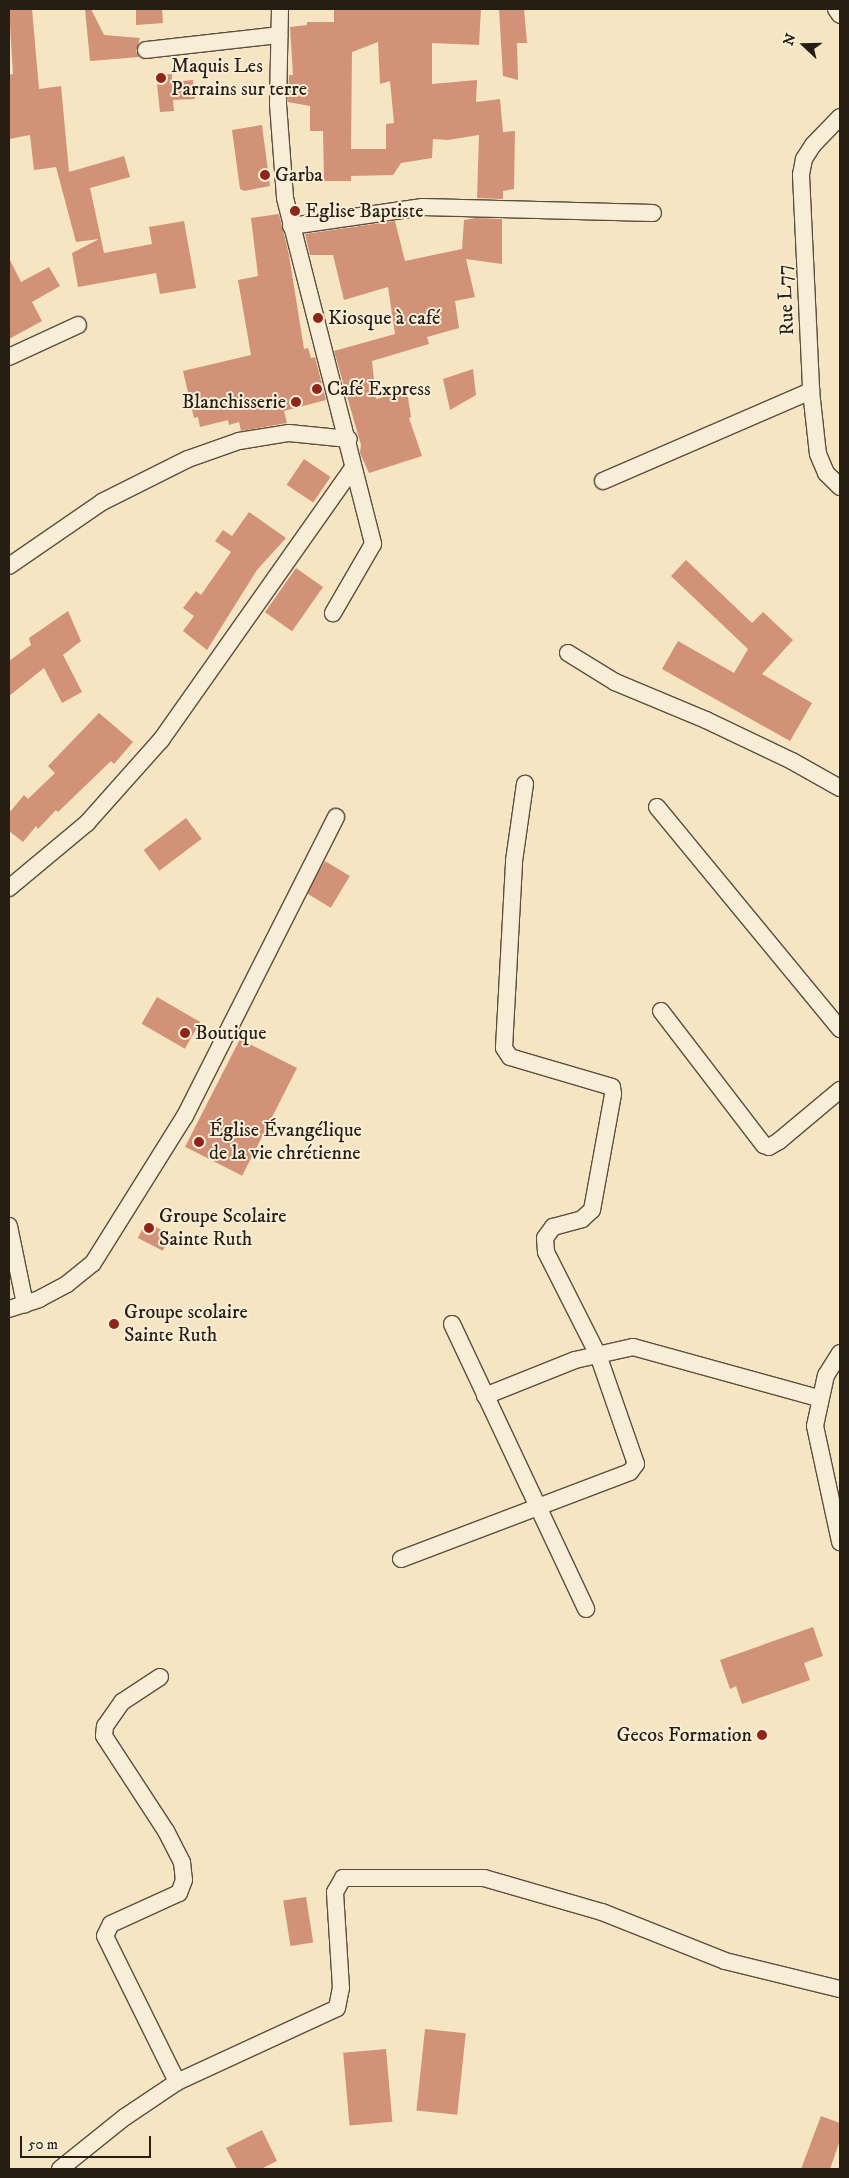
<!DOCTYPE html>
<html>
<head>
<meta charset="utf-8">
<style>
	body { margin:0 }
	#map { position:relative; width:849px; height:2178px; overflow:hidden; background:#f5e5c3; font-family:"IM FELL DW Pica",serif }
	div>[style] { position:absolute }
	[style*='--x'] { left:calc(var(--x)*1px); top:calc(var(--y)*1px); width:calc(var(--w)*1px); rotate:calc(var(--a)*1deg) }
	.building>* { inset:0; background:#d19277; transform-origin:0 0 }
	.roads { filter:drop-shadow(1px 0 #5a4f3f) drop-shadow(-1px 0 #5a4f3f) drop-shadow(0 1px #5a4f3f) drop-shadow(0 -1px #5a4f3f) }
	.minor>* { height:16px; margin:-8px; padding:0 8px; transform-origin:8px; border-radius:8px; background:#f8eed8 }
	.dots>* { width:14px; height:14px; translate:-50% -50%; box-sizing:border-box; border:2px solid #f8eed8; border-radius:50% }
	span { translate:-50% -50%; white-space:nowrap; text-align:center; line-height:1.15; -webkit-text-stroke:4px #f8eed8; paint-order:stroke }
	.poi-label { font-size:20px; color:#261d13 }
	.left { translate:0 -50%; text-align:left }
	.right { translate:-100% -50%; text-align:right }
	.street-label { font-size:20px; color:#261d13 }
	.frame { position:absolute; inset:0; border:10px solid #261d13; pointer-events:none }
	.north { position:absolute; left:779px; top:20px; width:50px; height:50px; -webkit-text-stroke:4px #f8eed8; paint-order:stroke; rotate:291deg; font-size:14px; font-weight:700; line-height:20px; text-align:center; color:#261d13 }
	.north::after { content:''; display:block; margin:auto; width:18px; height:22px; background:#261d13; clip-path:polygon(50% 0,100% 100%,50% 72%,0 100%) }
	.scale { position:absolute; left:20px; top:2136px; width:131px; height:22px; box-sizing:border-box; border:2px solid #261d13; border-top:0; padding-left:6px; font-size:15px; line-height:18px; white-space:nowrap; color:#261d13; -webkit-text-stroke:4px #f8eed8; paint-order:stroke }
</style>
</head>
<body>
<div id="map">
	<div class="building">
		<i style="clip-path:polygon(9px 9px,32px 9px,39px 89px,61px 86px,69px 172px,124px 156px,130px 177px,90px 188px,104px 253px,152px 244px,149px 227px,184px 221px,196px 288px,160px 294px,156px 273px,78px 287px,72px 253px,99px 239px,76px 242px,56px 167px,34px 170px,30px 135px,9px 139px,9px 75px,13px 74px)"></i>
		<i style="clip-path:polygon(85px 9px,91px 9px,104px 35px,140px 38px,136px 51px,139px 57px,90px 61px)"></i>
		<i style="clip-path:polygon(136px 9px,162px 9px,163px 23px,136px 25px)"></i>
		<i style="clip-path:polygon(evenodd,334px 9px,481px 9px,479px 45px,432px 43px,432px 84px,477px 80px,476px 102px,500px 99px,503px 132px,515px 131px,514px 189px,503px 191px,503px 199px,477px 198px,479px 135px,448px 140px,433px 139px,432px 158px,401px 163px,393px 175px,351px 176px,351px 181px,324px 181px,323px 131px,310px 131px,310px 106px,288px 102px,289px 75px,293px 75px,290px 27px,307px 25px,307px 22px,334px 22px,334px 9px,378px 42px,380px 84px,390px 81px,394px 123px,386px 124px,386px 149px,351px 149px,352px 52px,378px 42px)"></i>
		<i style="clip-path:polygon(499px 9px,524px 9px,527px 43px,517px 43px,518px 80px,503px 76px)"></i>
		<i style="clip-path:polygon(172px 74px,172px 82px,193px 80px,195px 99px,173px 100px,174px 111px,160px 112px,156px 75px)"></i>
		<i style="clip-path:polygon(262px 125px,270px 186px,244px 191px,240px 189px,232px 130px)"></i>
		<i style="clip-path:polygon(279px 214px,289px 255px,304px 349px,308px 348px,311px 358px,315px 357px,326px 400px,284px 411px,287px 423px,241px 431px,239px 422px,229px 425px,228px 420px,200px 427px,198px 417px,194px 418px,183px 371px,251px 355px,238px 280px,258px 276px,251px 218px)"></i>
		<i style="clip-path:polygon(476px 218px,502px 219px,502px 264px,466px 259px,475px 297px,455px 301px,459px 328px,427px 337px,429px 344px,372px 361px,376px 399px,407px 391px,411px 417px,409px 418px,422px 456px,369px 473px,360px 453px,361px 445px,334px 351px,395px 334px,388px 287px,344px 300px,333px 255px,310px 255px,305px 234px,395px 221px,405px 261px,462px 249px,464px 220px)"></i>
		<i style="clip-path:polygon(9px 258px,21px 282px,49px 267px,60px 286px,32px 302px,42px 321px,9px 339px)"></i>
		<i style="clip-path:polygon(473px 369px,476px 395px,450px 410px,443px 379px)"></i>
		<i style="left:304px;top:459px;width:32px;height:31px;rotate:34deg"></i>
		<i style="clip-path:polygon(249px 512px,286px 538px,257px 570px,207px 650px,183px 631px,194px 616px,183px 608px,196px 591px,201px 595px,231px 552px,215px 541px,223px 530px,232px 536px)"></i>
		<i style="clip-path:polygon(686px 560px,752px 623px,763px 612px,793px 640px,762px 674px,812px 703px,790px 741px,662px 669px,678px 641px,734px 673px,748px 649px,671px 576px)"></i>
		<i style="left:296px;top:568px;width:33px;height:54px;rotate:35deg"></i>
		<i style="clip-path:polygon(68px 611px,81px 641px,63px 655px,82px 692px,62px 703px,44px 668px,9px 696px,9px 661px,31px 645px,29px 638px)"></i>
		<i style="clip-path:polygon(99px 713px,133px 742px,114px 764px,111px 761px,58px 812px,56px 810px,38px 829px,36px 826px,23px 842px,9px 831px,9px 813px,24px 795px,28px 799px,55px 773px,48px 766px)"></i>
		<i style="left:186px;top:818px;width:26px;height:53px;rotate:53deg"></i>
		<i style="left:325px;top:861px;width:29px;height:37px;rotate:31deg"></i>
		<i style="left:157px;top:997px;width:50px;height:31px;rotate:30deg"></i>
		<i style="left:240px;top:1039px;width:64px;height:121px;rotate:27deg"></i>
		<i style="left:146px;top:1222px;width:28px;height:18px;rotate:27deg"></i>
		<i style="clip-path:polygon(813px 1627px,823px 1656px,804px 1663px,810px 1680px,742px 1704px,736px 1686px,730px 1689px,720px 1660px)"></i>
		<i style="left:306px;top:1897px;width:46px;height:23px;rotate:81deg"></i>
		<i style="left:425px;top:2029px;width:41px;height:82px;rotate:6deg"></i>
		<i style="left:386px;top:2049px;width:73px;height:43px;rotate:85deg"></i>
		<i style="clip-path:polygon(821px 2116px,840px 2123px,840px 2140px,830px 2169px,801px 2169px)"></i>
		<i style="clip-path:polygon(262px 2130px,277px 2161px,261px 2169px,237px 2169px,226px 2148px)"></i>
	</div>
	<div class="roads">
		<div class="minor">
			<i style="--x:280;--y:9;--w:95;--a:91.2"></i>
			<i style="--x:278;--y:104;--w:94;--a:85.7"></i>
			<i style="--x:285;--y:198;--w:357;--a:75.7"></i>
			<i style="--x:373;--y:544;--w:80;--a:120.1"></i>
			<i style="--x:836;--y:9;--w:7;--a:56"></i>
			<i style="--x:146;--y:50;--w:134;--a:-6.4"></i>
			<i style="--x:840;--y:117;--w:39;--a:134"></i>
			<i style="--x:813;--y:145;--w:17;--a:123"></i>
			<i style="--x:804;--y:159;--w:16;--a:101"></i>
			<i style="--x:801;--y:175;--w:216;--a:87.3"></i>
			<i style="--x:811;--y:391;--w:63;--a:83.7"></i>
			<i style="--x:818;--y:454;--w:21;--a:67"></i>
			<i style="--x:826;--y:473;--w:20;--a:45"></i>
			<i style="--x:291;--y:226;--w:133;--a:-8.2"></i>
			<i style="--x:423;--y:207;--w:230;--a:1.5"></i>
			<i style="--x:9;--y:357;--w:76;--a:-24.9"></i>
			<i style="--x:603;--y:481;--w:227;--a:-23.4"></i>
			<i style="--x:9;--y:566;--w:113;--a:-34.5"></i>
			<i style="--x:102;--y:502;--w:96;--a:-26.6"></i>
			<i style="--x:188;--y:459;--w:54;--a:-19.4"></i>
			<i style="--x:239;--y:441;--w:51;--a:-9.1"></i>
			<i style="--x:289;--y:433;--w:60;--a:5.7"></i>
			<i style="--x:568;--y:653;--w:55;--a:31.7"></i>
			<i style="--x:615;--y:682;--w:99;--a:22.7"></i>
			<i style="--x:706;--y:720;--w:95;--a:25.5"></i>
			<i style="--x:792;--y:761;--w:55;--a:29.4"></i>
			<i style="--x:657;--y:807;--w:288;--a:50.5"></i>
			<i style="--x:9;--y:888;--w:102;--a:-39.8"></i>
			<i style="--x:87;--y:823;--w:111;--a:-48.3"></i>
			<i style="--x:161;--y:740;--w:332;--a:-54.8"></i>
			<i style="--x:661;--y:1011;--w:169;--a:52.5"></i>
			<i style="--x:764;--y:1145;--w:5;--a:22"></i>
			<i style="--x:769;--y:1147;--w:12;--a:-31"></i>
			<i style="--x:779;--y:1141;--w:80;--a:-39.9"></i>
			<i style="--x:9;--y:1226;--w:80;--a:78.4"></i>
			<i style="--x:9;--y:1309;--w:32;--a:-18"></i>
			<i style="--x:39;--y:1299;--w:32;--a:-28"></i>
			<i style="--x:67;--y:1284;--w:33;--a:-39"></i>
			<i style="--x:93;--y:1263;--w:173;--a:-58"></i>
			<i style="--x:185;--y:1116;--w:335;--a:-63.2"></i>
			<i style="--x:452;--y:1324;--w:315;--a:64.8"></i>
			<i style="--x:840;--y:1353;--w:26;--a:122"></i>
			<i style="--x:826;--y:1375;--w:52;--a:102.2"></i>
			<i style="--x:815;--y:1426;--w:119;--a:77.8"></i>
			<i style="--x:485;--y:1396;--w:97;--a:-21.8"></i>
			<i style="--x:575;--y:1360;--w:59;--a:-12.6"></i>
			<i style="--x:633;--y:1347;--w:192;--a:15.4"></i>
			<i style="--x:401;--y:1559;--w:245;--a:-20.8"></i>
			<i style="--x:630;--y:1472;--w:10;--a:-53"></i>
			<i style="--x:636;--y:1464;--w:115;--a:-109.2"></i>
			<i style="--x:598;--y:1355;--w:115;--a:-116.8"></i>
			<i style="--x:546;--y:1252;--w:14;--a:-94"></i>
			<i style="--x:545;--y:1238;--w:14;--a:-54"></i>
			<i style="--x:553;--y:1227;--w:30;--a:-15"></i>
			<i style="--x:582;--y:1219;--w:13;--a:-42"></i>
			<i style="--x:592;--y:1210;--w:118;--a:-79.7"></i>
			<i style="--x:613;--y:1094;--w:7;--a:-98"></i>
			<i style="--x:612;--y:1087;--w:106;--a:-163.6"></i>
			<i style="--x:510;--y:1057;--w:11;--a:-124"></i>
			<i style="--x:504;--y:1048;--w:187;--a:-86.9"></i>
			<i style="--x:514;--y:861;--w:78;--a:-81.9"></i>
			<i style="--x:160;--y:1677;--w:45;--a:146.7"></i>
			<i style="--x:122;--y:1702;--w:29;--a:125"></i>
			<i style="--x:105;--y:1726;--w:10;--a:96"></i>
			<i style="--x:104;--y:1736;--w:113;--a:56.9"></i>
			<i style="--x:166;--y:1831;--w:35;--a:63"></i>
			<i style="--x:182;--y:1862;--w:18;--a:84"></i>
			<i style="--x:184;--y:1880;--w:14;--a:111"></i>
			<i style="--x:179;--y:1893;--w:75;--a:155.5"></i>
			<i style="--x:111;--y:1924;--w:13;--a:117"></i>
			<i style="--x:105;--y:1936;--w:163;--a:63.7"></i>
			<i style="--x:60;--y:2169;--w:83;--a:-38.7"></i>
			<i style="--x:125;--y:2117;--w:63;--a:-33.9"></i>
			<i style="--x:177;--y:2082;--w:176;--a:-24.8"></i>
			<i style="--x:337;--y:2008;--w:20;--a:-79"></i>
			<i style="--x:341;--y:1988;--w:96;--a:-93.6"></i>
			<i style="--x:335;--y:1892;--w:16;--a:-60"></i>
			<i style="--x:343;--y:1878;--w:141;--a:0"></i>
			<i style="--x:484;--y:1878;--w:123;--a:16.1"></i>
			<i style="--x:602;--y:1912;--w:132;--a:21.7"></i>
			<i style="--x:725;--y:1961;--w:118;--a:13.7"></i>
		</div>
	</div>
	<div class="dots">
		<i style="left:161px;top:78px;background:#8f2418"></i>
		<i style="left:265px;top:175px;background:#8f2418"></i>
		<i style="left:295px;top:211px;background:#8f2418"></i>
		<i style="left:318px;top:318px;background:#8f2418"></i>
		<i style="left:317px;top:389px;background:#8f2418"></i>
		<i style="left:296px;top:402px;background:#8f2418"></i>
		<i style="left:185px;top:1033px;background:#8f2418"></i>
		<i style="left:199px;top:1142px;background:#8f2418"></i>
		<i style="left:149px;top:1228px;background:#8f2418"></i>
		<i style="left:114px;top:1324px;background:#8f2418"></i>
		<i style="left:762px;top:1735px;background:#8f2418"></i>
	</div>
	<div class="poi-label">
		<span class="left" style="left:171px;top:78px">Maquis Les<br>Parrains sur terre</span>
		<span class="left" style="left:275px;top:175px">Garba</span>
		<span class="left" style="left:305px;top:211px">Eglise Baptiste</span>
		<span class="left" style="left:328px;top:318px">Kiosque à café</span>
		<span class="left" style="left:327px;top:389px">Café Express</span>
		<span class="right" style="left:286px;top:402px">Blanchisserie</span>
		<span class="left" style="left:195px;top:1033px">Boutique</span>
		<span class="left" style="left:209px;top:1142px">Église Évangélique<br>de la vie chrétienne</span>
		<span class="left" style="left:159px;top:1228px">Groupe Scolaire<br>Sainte Ruth</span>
		<span class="left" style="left:124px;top:1324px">Groupe scolaire<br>Sainte Ruth</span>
		<span class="right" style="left:752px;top:1735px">Gecos Formation</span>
	</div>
	<div class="street-label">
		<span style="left:786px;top:300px;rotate:-93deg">Rue L77</span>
	</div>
	<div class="frame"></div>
	<div class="north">N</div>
	<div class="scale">50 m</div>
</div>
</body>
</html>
